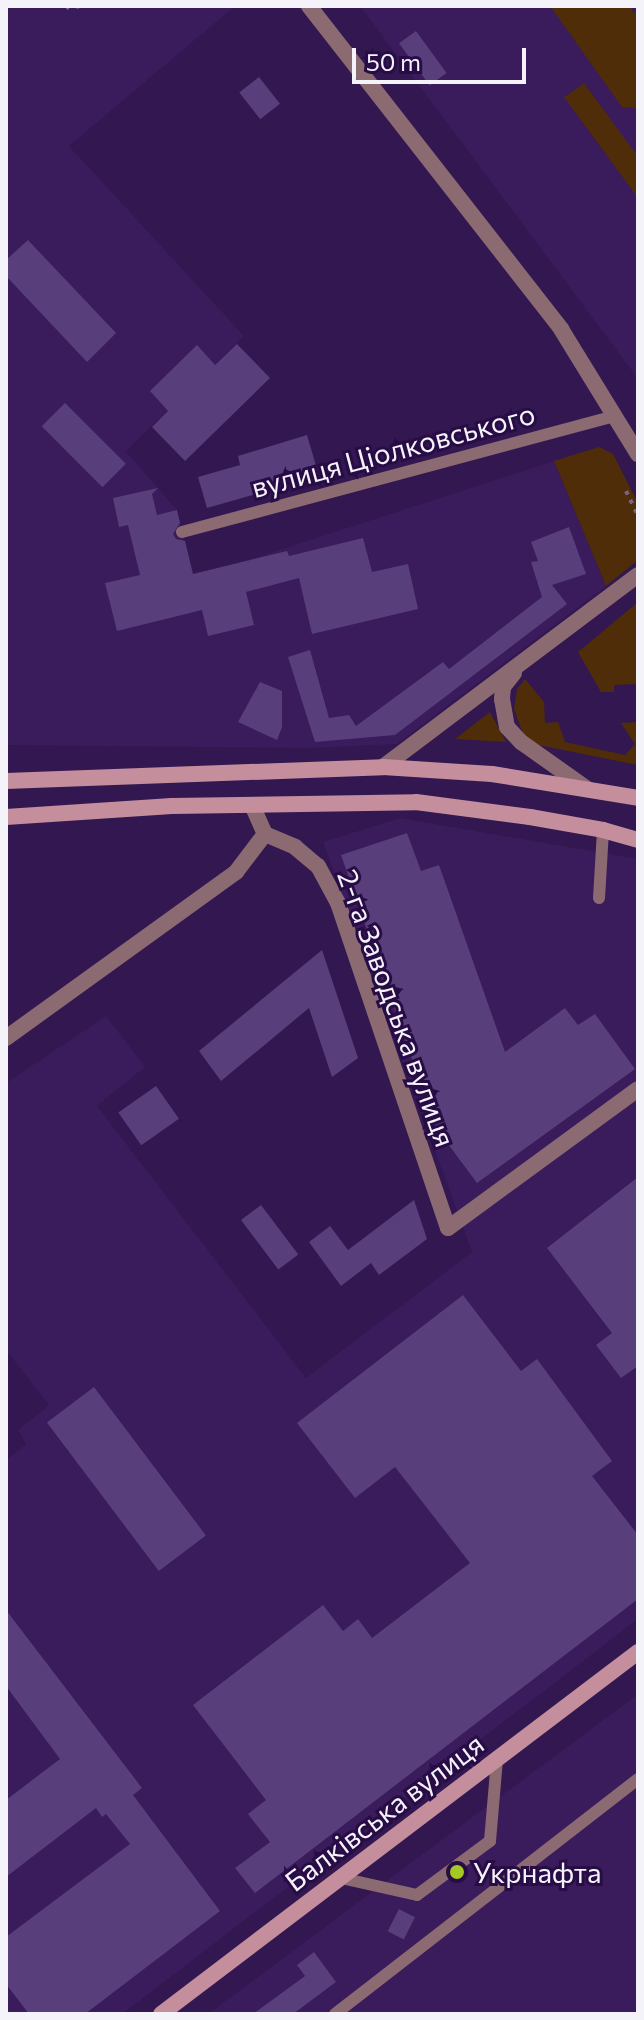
<!DOCTYPE html>
<html>
<head>
<meta charset="utf-8">
<style>
	body { margin:0 }
	#map { position:relative; width:644px; height:2020px; overflow:hidden; background:#321750; font-family:Commissioner,sans-serif }
	div>[style] { position:absolute }
	[style*='--x'] { left:calc(var(--x)*1px); top:calc(var(--y)*1px); width:calc(var(--w)*1px); rotate:calc(var(--a)*1deg) }
	.built>* { inset:0; background:#3a1b5c }
	.green>* { inset:0; background:#4f2d09 }
	.building>* { inset:0; background:#583e7b; transform-origin:0 0 }
	.path>* { height:4px; margin-top:-2px; transform-origin:0; background:repeating-linear-gradient(90deg,#77648c 0 4px,transparent 0 10px) }
	.lane>* { height:12px; margin:-6px; padding:0 6px; transform-origin:6px; border-radius:6px; background:#8c6a72 }
	.street>* { height:16px; margin:-8px; padding:0 8px; transform-origin:8px; border-radius:8px; background:#8c6a72 }
	.secondary>* { height:16px; margin:-8px; padding:0 8px; transform-origin:8px; border-radius:8px; background:#c58e9c }
	.dots>* { width:22px; height:22px; translate:-50% -50%; box-sizing:border-box; border:4px solid #280c45; border-radius:50% }
	span { translate:-50% -50%; white-space:nowrap; text-align:center; line-height:1.15; -webkit-text-stroke:6px #280c45; paint-order:stroke }
	.street-label { font-size:28px; color:#f5f3fa }
	.poi-label { font-size:28px; color:#f5f3fa }
	.left { translate:0 -50%; text-align:left }
	.frame { position:absolute; inset:0; border:8px solid #f5f3fa; pointer-events:none }
	.scale { position:absolute; left:352px; top:48px; width:174px; height:36px; box-sizing:border-box; border:4px solid #f5f3fa; border-top:0; padding-left:10px; font-size:24px; line-height:28px; white-space:nowrap; color:#f5f3fa; -webkit-text-stroke:6px #280c45; paint-order:stroke }
</style>
</head>
<body>
<div id="map">
	<div class="built">
		<i style="clip-path:polygon(6px 6px,235px 6px,69px 146px,244px 336px,126px 451px,177px 510px,193px 574px,239px 563px,554px 461px,606px 586px,397px 744px,308px 748px,6px 745px)"></i>
		<i style="clip-path:polygon(360px 6px,638px 6px,638px 379px)"></i>
		<i style="clip-path:polygon(400px 818px,638px 859px,638px 1619px,122px 2014px,6px 2014px,6px 1460px,26px 1444px,18px 1430px,49px 1405px,6px 1350px,6px 1083px,106px 1016px,145px 1067px,97px 1106px,306px 1378px,472px 1252px,323px 842px)"></i>
		<i style="clip-path:polygon(638px 1694px,638px 2014px,208px 2014px)"></i>
	</div>
	<div class="green">
		<i style="clip-path:polygon(550px 6px,629px 6px,634px 13px,638px 11px,638px 108px,622px 107px)"></i>
		<i style="clip-path:polygon(584px 83px,638px 157px,638px 198px,564px 97px)"></i>
		<i style="clip-path:polygon(599px 447px,613px 454px,638px 503px,638px 560px,606px 586px,554px 461px)"></i>
		<i style="clip-path:polygon(638px 602px,638px 765px,538px 745px,524px 737px,514px 709px,517px 689px,525px 679px,544px 702px,545px 723px,558px 722px,565px 742px,625px 755px,635px 744px,621px 723px,638px 722px,636px 684px,614px 685px,614px 692px,601px 692px,578px 652px)"></i>
		<i style="clip-path:polygon(490px 712px,506px 742px,455px 739px)"></i>
	</div>
	<div class="building">
		<i style="left:416px;top:31px;width:52px;height:21px;rotate:54deg"></i>
		<i style="left:259px;top:77px;width:34px;height:25px;rotate:52deg"></i>
		<i style="clip-path:polygon(28px 240px,116px 333px,87px 362px,6px 276px,6px 260px)"></i>
		<i style="clip-path:polygon(237px 344px,270px 378px,185px 461px,152px 427px,168px 411px,150px 391px,197px 345px,215px 365px)"></i>
		<i style="left:65px;top:403px;width:86px;height:33px;rotate:45deg"></i>
		<i style="clip-path:polygon(307px 435px,319px 476px,207px 508px,198px 477px,240px 465px,238px 456px)"></i>
		<i style="clip-path:polygon(158px 488px,152px 494px,157px 515px,177px 510px,180px 523px,173px 534px,176px 539px,185px 541px,193px 574px,287px 551px,289px 556px,363px 538px,372px 572px,408px 564px,418px 609px,312px 634px,299px 578px,246px 592px,254px 625px,208px 636px,202px 610px,117px 631px,105px 583px,140px 575px,128px 525px,119px 527px,113px 498px)"></i>
		<i style="clip-path:polygon(569px 527px,586px 574px,552px 585px,567px 604px,395px 735px,315px 742px,288px 657px,310px 650px,329px 718px,349px 715px,356px 726px,443px 662px,449px 669px,542px 597px,531px 562px,538px 561px,531px 542px)"></i>
		<i style="clip-path:polygon(260px 682px,282px 691px,282px 727px,277px 740px,238px 722px)"></i>
		<i style="clip-path:polygon(407px 833px,421px 871px,439px 865px,505px 1052px,565px 1008px,578px 1025px,595px 1014px,635px 1069px,477px 1183px,436px 1128px,341px 855px)"></i>
		<i style="clip-path:polygon(322px 950px,358px 1058px,332px 1077px,309px 1008px,221px 1081px,199px 1051px)"></i>
		<i style="left:156px;top:1086px;width:40px;height:46px;rotate:55deg"></i>
		<i style="clip-path:polygon(638px 1177px,638px 1366px,621px 1378px,596px 1345px,612px 1333px,547px 1248px)"></i>
		<i style="clip-path:polygon(414px 1200px,427px 1239px,379px 1275px,371px 1263px,341px 1286px,309px 1242px,330px 1226px,348px 1250px)"></i>
		<i style="left:261px;top:1205px;width:62px;height:25px;rotate:53deg"></i>
		<i style="clip-path:polygon(463px 1295px,521px 1371px,537px 1359px,612px 1461px,592px 1476px,638px 1535px,638px 1599px,255px 1893px,235px 1868px,270px 1842px,248px 1814px,266px 1800px,193px 1705px,323px 1605px,343px 1631px,358px 1619px,372px 1638px,470px 1563px,395px 1467px,355px 1498px,297px 1423px)"></i>
		<i style="left:94px;top:1387px;width:186px;height:59px;rotate:53deg"></i>
		<i style="clip-path:polygon(6px 1610px,142px 1788px,133px 1795px,220px 1911px,85px 2014px,29px 2014px,6px 1984px,6px 1937px,130px 1844px,106px 1814px,102px 1817px,96px 1808px,6px 1877px,6px 1800px,60px 1759px,6px 1686px)"></i>
		<i style="left:399px;top:1909px;width:18px;height:25px;rotate:27deg"></i>
		<i style="clip-path:polygon(314px 1952px,336px 1982px,293px 2014px,253px 2014px,305px 1976px,297px 1965px)"></i>
	</div>
	<div class="path">
		<i style="--x:75;--y:6;--w:5;--a:11"></i>
		<i style="--x:66;--y:9;--w:4;--a:-45"></i>
		<i style="--x:626;--y:491;--w:28;--a:64"></i>
	</div>
	<div class="lane">
		<i style="--x:182;--y:532;--w:449;--a:-15"></i>
		<i style="--x:599;--y:898;--w:68;--a:-86.6"></i>
		<i style="--x:341;--y:1878;--w:78;--a:12.6"></i>
		<i style="--x:417;--y:1895;--w:91;--a:-36.5"></i>
		<i style="--x:490;--y:1841;--w:82;--a:-85.1"></i>
		<i style="--x:335;--y:2014;--w:383;--a:-37.8"></i>
	</div>
	<div class="street">
		<i style="--x:309;--y:6;--w:410;--a:52"></i>
		<i style="--x:561;--y:329;--w:147;--a:58.4"></i>
		<i style="--x:514;--y:673;--w:18;--a:128"></i>
		<i style="--x:503;--y:687;--w:12;--a:95"></i>
		<i style="--x:502;--y:699;--w:28;--a:80"></i>
		<i style="--x:507;--y:727;--w:21;--a:47"></i>
		<i style="--x:521;--y:742;--w:80;--a:35.3"></i>
		<i style="--x:383;--y:767;--w:319;--a:-37"></i>
		<i style="--x:252;--y:805;--w:32;--a:66"></i>
		<i style="--x:265;--y:834;--w:33;--a:23"></i>
		<i style="--x:295;--y:847;--w:30;--a:40"></i>
		<i style="--x:318;--y:866;--w:42;--a:61.6"></i>
		<i style="--x:338;--y:903;--w:343;--a:71.3"></i>
		<i style="--x:448;--y:1228;--w:235;--a:-36.2"></i>
		<i style="--x:6;--y:1038;--w:284;--a:-35.8"></i>
		<i style="--x:236;--y:872;--w:48;--a:-52.7"></i>
	</div>
	<div class="secondary">
		<i style="--x:6;--y:781;--w:377;--a:-2.1"></i>
		<i style="--x:383;--y:767;--w:109;--a:3.7"></i>
		<i style="--x:492;--y:774;--w:148;--a:9.3"></i>
		<i style="--x:6;--y:817;--w:166;--a:-3.8"></i>
		<i style="--x:172;--y:806;--w:244;--a:-0.9"></i>
		<i style="--x:416;--y:802;--w:115;--a:7.5"></i>
		<i style="--x:530;--y:817;--w:74;--a:10.1"></i>
		<i style="--x:603;--y:830;--w:36;--a:16"></i>
		<i style="--x:161;--y:2014;--w:599;--a:-37.2"></i>
	</div>
	<div class="dots">
		<i style="left:457px;top:1872px;background:#a5c823"></i>
	</div>
	<div class="street-label">
		<span style="left:393px;top:450px;rotate:-15deg">вулиця Ціолковського</span>
		<span style="left:397px;top:1008px;rotate:70deg">2-га Заводська вулиця</span>
		<span style="left:384px;top:1812px;rotate:-37deg">Балківська вулиця</span>
	</div>
	<div class="poi-label">
		<span class="left" style="left:473px;top:1872px">Укрнафта</span>
	</div>
	<div class="frame"></div>
	<div class="scale">50 m</div>
</div>
</body>
</html>
